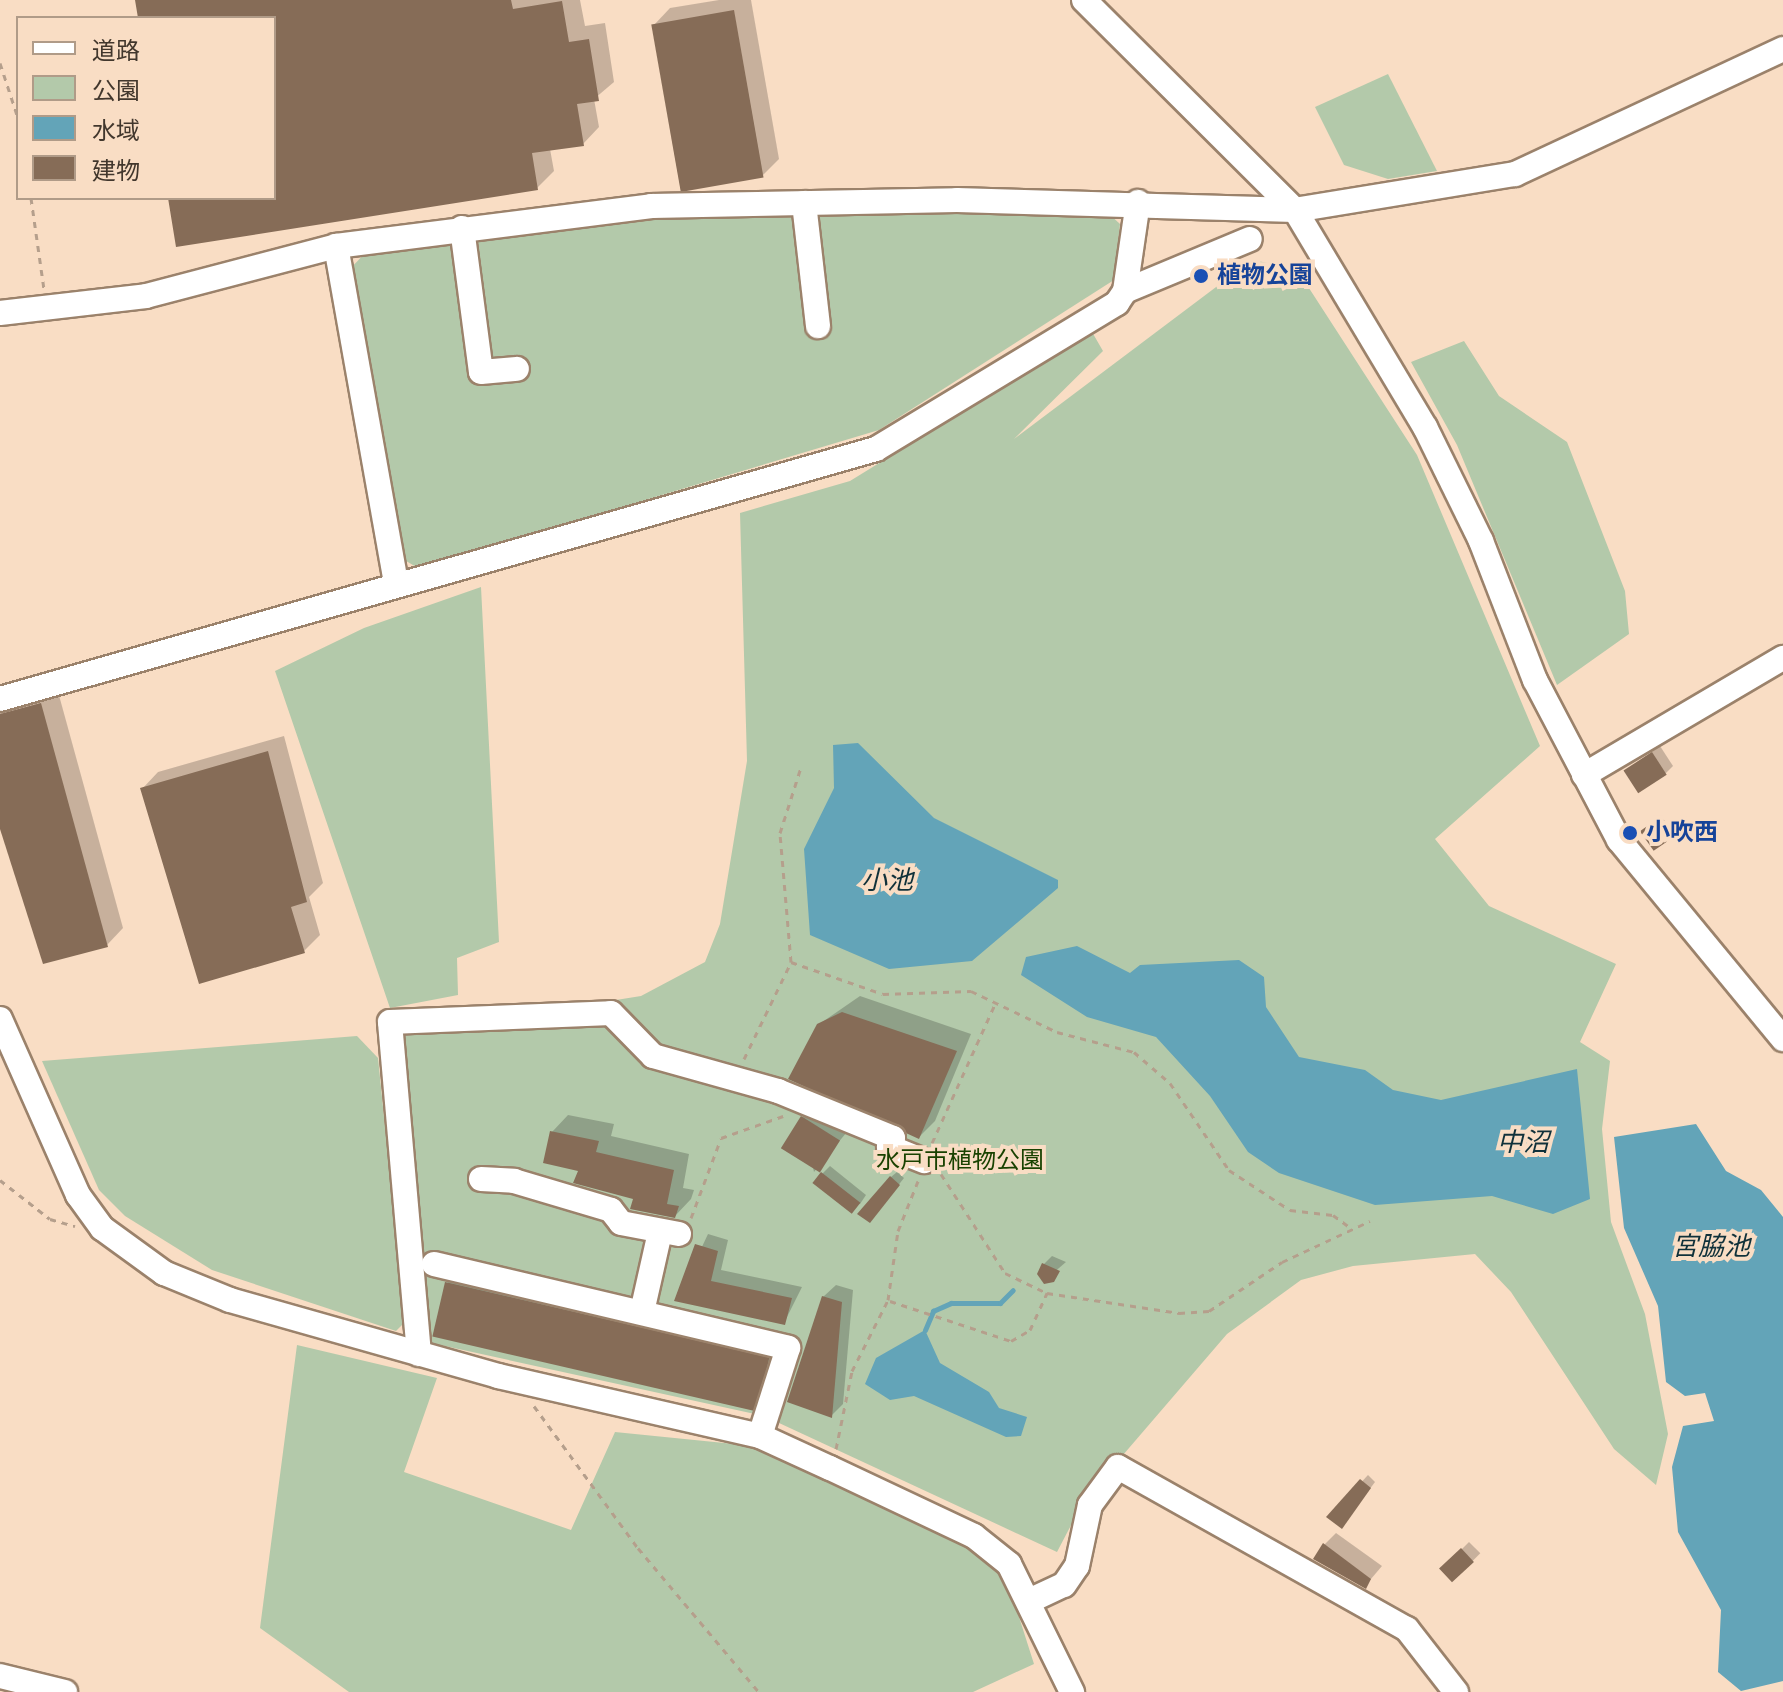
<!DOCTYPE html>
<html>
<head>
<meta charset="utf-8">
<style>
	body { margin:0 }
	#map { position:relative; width:1783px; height:1692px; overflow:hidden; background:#f9ddc4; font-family:"Roboto Condensed","Noto Sans JP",sans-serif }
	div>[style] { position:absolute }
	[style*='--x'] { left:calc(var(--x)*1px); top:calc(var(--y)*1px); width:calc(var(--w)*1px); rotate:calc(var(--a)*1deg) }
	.green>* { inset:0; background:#b3c9aa }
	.water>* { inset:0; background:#63a4b8 }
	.shadow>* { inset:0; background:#0003; transform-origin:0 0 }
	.stream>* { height:5px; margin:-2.5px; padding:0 2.5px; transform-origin:2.5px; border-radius:2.5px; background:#63a4b8 }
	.building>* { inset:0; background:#866c57; transform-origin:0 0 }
	.path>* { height:3px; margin-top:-1.5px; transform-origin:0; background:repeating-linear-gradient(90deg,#b59f8c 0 6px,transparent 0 12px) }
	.roads { filter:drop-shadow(2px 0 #9b826b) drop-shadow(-2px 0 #9b826b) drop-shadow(0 2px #9b826b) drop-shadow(0 -2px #9b826b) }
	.minor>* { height:24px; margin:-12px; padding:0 12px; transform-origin:12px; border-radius:12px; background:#fff }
	.dots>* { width:22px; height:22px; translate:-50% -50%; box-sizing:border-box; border:4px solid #f9ddc4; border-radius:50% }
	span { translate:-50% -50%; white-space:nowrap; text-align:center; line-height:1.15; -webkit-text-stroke:8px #f9ddc4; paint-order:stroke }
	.transit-label { font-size:24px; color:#164399; font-weight:700 }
	.left { translate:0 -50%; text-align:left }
	.park-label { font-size:24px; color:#194200 }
	.water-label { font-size:26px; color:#10313a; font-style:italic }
	.legend { position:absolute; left:16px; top:16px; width:260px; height:184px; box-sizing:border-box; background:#f9ddc4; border:2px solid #b09b88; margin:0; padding:10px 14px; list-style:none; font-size:24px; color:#42372d }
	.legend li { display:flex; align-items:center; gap:16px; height:40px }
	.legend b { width:40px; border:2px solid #b09b88 }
</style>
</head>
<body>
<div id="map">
	<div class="green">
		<i style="clip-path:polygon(1388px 74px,1437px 171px,1388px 179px,1344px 165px,1315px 107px)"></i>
		<i style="clip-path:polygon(973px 207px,1108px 213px,1120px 224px,1114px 280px,879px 430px,418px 568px,401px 558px,349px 270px,368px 250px,632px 218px)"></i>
		<i style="clip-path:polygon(1252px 260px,1296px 268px,1417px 455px,1540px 746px,1435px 839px,1489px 906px,1616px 964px,1580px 1042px,1610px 1061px,1602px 1129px,1611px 1222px,1645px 1314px,1668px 1434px,1656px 1485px,1614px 1449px,1511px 1292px,1475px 1254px,1353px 1266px,1301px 1280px,1227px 1334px,1123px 1455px,1104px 1462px,1057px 1552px,764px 1416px,431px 1343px,398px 1035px,641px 996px,705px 962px,720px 924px,747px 761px,740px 513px,850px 481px,1092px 332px,1103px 351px,1014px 439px)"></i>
		<i style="clip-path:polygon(1464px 341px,1499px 396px,1567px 442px,1625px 591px,1629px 634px,1557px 685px,1457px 445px,1411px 362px)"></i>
		<i style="clip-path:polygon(481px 587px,499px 942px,457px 958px,458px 995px,390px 1008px,275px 671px,364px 628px)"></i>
		<i style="clip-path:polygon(357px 1036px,378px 1058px,405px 1322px,396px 1331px,212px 1270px,125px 1216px,99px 1190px,42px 1061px)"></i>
		<i style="clip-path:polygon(297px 1345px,437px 1378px,404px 1472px,571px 1530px,615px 1432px,773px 1448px,987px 1554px,1005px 1573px,1034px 1664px,973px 1692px,349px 1692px,260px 1628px)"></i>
	</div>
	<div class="water">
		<i style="clip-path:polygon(858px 743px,934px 818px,1058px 880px,1058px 888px,972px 961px,889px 969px,810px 935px,804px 849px,834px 788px,833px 745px)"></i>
		<i style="clip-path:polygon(1077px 946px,1130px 973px,1140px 965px,1239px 960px,1264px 977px,1266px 1007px,1299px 1057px,1365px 1070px,1393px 1090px,1441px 1100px,1577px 1069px,1590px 1199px,1553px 1214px,1492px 1196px,1375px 1205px,1279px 1173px,1248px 1152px,1210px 1096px,1156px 1037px,1087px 1017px,1021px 975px,1026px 957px)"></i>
		<i style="clip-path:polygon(1696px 1124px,1726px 1171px,1761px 1190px,1783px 1217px,1783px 1681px,1741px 1691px,1718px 1672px,1721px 1610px,1678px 1532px,1672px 1467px,1683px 1426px,1714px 1421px,1705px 1393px,1685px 1396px,1666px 1382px,1658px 1306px,1624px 1228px,1614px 1137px)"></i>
		<i style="clip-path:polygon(925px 1330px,940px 1363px,989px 1392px,999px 1408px,1027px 1417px,1021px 1436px,1006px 1437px,914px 1396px,890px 1400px,865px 1384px,876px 1358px)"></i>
	</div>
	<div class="shadow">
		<i style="clip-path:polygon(137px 0,580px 0,585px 26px,605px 23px,614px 82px,594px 99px,599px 127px,583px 144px,550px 149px,554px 171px,537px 188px,177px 245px,170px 198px,274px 198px,274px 18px,140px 18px)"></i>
		<i style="clip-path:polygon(719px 0,751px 0,779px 159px,763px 175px,654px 25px,670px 8px)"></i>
		<i style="clip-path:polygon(57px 688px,123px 928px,107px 945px,0 822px,0 701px)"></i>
		<i style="clip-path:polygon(284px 736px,323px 883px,309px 897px,320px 935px,304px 951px,142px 789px,158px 772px)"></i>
		<i style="clip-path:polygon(1660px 746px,1673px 766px,1666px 773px,1626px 770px)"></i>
		<i style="left:1661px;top:816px;width:21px;height:23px;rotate:53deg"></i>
		<i style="clip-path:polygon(860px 996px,971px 1034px,935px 1121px,919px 1137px,818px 1025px)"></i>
		<i style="clip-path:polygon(814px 1106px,851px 1127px,814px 1172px,802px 1118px)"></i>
		<i style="clip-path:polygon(568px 1115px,614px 1124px,611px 1136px,689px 1154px,683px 1188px,694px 1190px,691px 1199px,675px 1216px,580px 1170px,552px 1132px)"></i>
		<i style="clip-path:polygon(830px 1166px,866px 1195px,860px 1204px,814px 1182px)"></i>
		<i style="clip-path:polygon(897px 1172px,904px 1178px,875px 1215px,891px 1177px)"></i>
		<i style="clip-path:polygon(708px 1234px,728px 1240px,721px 1270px,802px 1287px,784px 1323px,677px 1300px)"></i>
		<i style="clip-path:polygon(1052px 1256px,1066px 1262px,1044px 1281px,1044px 1264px)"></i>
		<i style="clip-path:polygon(450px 1280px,771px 1356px,755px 1404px,447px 1283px)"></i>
		<i style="clip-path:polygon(836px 1285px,853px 1290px,843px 1404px,831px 1416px,823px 1297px)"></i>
		<i style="clip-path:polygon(1368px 1475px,1375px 1482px,1342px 1526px,1329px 1517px)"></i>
		<i style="clip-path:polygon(1336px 1533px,1382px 1566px,1365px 1586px,1324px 1545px)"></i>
		<i style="left:1469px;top:1542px;width:16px;height:37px;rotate:45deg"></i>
	</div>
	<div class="stream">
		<i style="--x:925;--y:1330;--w:21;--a:-67"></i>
		<i style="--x:933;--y:1311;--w:20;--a:-24"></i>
		<i style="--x:951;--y:1303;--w:49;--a:0"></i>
		<i style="--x:1000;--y:1303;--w:18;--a:-45"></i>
	</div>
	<div class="building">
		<i style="clip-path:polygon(135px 0,511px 0,513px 9px,562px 1px,569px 42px,589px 39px,599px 101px,577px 104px,584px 146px,532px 153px,538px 190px,176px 247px,168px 198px,274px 198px,274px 18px,138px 18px)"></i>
		<i style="left:734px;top:10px;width:170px;height:84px;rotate:80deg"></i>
		<i style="clip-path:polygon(41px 703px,108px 947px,43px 964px,0 829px,0 714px)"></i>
		<i style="clip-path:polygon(268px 751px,307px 902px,291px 907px,305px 953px,199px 984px,140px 788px)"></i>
		<i style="left:1652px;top:752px;width:27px;height:34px;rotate:57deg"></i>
		<i style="left:1653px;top:822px;width:24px;height:16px;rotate:55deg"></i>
		<i style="clip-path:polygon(842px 1012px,957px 1051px,919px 1139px,788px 1079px,817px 1024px)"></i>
		<i style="left:801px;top:1116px;width:46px;height:38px;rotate:32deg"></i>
		<i style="clip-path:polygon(550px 1131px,599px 1141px,596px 1152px,674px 1170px,667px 1204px,679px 1206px,675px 1218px,630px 1209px,633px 1199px,573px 1183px,578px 1171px,543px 1163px)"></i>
		<i style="left:821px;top:1172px;width:50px;height:14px;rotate:38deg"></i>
		<i style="clip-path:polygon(890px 1176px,900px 1185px,870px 1223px,857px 1214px)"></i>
		<i style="clip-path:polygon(695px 1244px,718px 1251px,711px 1281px,792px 1298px,785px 1325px,674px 1301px)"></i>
		<i style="clip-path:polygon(1042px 1263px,1060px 1271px,1054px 1282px,1044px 1284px,1037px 1274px)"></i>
		<i style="left:445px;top:1282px;width:333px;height:56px;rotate:13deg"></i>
		<i style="clip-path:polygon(822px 1296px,842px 1302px,832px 1418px,787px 1402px)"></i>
		<i style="clip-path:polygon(1360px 1479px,1371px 1488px,1342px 1529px,1326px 1517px)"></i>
		<i style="clip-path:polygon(1323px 1543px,1371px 1579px,1366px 1589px,1313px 1559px)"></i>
		<i style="left:1461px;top:1548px;width:19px;height:30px;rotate:47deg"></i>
	</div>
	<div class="path">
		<i style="--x:0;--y:63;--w:58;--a:71.9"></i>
		<i style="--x:31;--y:198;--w:92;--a:81.9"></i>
		<i style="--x:791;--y:962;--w:97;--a:19.2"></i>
		<i style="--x:883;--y:994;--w:88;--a:-2"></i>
		<i style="--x:971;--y:991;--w:95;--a:25.5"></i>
		<i style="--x:1057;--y:1032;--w:80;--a:14.6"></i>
		<i style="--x:1134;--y:1052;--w:48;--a:40.7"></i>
		<i style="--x:1170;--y:1083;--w:105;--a:55.9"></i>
		<i style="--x:1229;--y:1170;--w:73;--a:33.3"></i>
		<i style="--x:1290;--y:1210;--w:43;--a:6.6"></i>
		<i style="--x:1333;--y:1215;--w:22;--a:36"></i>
		<i style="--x:744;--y:1059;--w:108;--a:-64.1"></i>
		<i style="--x:791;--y:962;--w:129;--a:-94.9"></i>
		<i style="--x:780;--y:833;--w:69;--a:-72.3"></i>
		<i style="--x:932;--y:1143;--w:155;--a:-65.6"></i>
		<i style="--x:941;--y:1174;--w:118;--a:57.1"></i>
		<i style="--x:1005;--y:1273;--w:47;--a:25.5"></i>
		<i style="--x:1047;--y:1293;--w:134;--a:8.6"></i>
		<i style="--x:1179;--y:1313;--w:30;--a:-4"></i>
		<i style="--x:1209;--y:1311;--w:88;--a:-33.9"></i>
		<i style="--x:1282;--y:1262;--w:97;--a:-25"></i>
		<i style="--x:0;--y:1180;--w:63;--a:38"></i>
		<i style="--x:50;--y:1219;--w:26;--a:16"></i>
		<i style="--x:691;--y:1218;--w:85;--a:-69.4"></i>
		<i style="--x:721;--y:1138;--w:66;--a:-19.5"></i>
		<i style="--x:890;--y:1301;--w:127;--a:18.3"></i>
		<i style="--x:1011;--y:1341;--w:22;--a:-30"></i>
		<i style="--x:1030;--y:1330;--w:41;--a:-65.3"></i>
		<i style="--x:534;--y:1406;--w:176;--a:53.8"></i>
		<i style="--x:638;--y:1548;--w:188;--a:50"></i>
		<i style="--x:836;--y:1449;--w:80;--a:-78.4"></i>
		<i style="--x:852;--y:1371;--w:80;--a:-63.1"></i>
		<i style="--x:888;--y:1300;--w:70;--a:-81.8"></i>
		<i style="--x:898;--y:1231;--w:54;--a:-68.2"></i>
	</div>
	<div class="roads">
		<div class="minor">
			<i style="--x:1084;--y:0;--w:298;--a:44.9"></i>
			<i style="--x:1295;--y:210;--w:253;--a:59.1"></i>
			<i style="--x:1425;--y:427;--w:127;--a:63.8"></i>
			<i style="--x:1481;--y:541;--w:149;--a:68.8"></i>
			<i style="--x:1535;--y:680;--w:181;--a:62.3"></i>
			<i style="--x:1619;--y:840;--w:258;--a:50.5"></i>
			<i style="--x:804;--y:203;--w:124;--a:83.5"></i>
			<i style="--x:462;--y:228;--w:145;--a:82.5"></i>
			<i style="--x:481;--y:372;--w:36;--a:-5"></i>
			<i style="--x:336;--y:246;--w:341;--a:79.9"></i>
			<i style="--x:1125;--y:291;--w:135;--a:-22.6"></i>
			<i style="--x:0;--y:313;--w:147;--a:-6.6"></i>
			<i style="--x:146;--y:296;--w:196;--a:-14.7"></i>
			<i style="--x:336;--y:246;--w:318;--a:-7.2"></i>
			<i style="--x:651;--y:206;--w:306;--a:-1.1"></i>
			<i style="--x:957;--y:200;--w:338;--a:1.7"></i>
			<i style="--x:1295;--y:210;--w:223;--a:-9.3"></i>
			<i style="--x:1515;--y:174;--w:296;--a:-25"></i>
			<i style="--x:0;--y:699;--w:911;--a:-15.93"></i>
			<i style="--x:876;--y:449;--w:282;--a:-31.2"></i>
			<i style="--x:1117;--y:303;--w:14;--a:-56"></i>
			<i style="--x:1125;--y:291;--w:90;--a:-81.7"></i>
			<i style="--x:1584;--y:775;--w:231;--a:-30.5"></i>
			<i style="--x:0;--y:1019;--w:193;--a:66.1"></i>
			<i style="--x:78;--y:1195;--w:41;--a:54"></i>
			<i style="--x:102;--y:1228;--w:77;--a:36"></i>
			<i style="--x:164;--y:1273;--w:71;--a:22.2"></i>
			<i style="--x:230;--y:1300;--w:279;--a:15.8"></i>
			<i style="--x:498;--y:1376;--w:269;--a:12.9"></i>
			<i style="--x:760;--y:1436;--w:77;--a:24.6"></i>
			<i style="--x:830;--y:1468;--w:159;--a:25.3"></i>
			<i style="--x:974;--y:1536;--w:45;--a:38.7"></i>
			<i style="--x:1009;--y:1564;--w:143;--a:63.8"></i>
			<i style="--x:481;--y:1179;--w:33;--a:3"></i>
			<i style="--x:514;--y:1181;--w:101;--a:16.6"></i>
			<i style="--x:611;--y:1210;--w:16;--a:52"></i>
			<i style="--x:621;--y:1223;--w:59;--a:10.7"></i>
			<i style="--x:434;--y:1264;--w:364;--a:13.3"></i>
			<i style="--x:788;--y:1348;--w:92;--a:107.7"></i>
			<i style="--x:642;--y:1312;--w:82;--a:-77.3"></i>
			<i style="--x:419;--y:1354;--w:333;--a:-95"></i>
			<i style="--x:390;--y:1022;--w:221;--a:-2.3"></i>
			<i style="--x:611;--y:1013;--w:60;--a:45.7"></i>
			<i style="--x:653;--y:1056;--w:130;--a:15.6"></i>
			<i style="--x:778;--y:1091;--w:124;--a:22.2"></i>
			<i style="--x:893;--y:1138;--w:10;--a:114"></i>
			<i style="--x:889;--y:1147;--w:38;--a:22"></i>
			<i style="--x:1029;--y:1601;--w:38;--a:-25"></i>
			<i style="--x:1064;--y:1585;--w:23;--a:-56"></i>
			<i style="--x:1077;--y:1566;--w:62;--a:-78"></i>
			<i style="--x:1090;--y:1505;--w:47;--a:-53.6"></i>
			<i style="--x:1118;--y:1467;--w:331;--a:29.3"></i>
			<i style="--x:1407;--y:1629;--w:80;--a:52.1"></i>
			<i style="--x:0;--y:1676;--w:67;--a:13.8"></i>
		</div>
	</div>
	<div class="dots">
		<i style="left:1201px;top:276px;background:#1a4fb4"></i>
		<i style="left:1630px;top:833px;background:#1a4fb4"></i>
	</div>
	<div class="transit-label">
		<span class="left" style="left:1217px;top:276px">植物公園</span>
		<span class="left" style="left:1646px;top:833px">小吹西</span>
	</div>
	<div class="park-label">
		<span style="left:960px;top:1161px">水戸市植物公園</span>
	</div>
	<div class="water-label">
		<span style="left:887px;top:881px">小池</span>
		<span style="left:1523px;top:1143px">中沼</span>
		<span style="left:1711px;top:1247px">宮脇池</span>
	</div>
	<ul class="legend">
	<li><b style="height:10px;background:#fff"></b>道路</li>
	<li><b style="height:22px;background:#b3c9aa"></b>公園</li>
	<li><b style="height:22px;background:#63a4b8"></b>水域</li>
	<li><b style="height:22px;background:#866c57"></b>建物</li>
	</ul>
</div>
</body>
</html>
